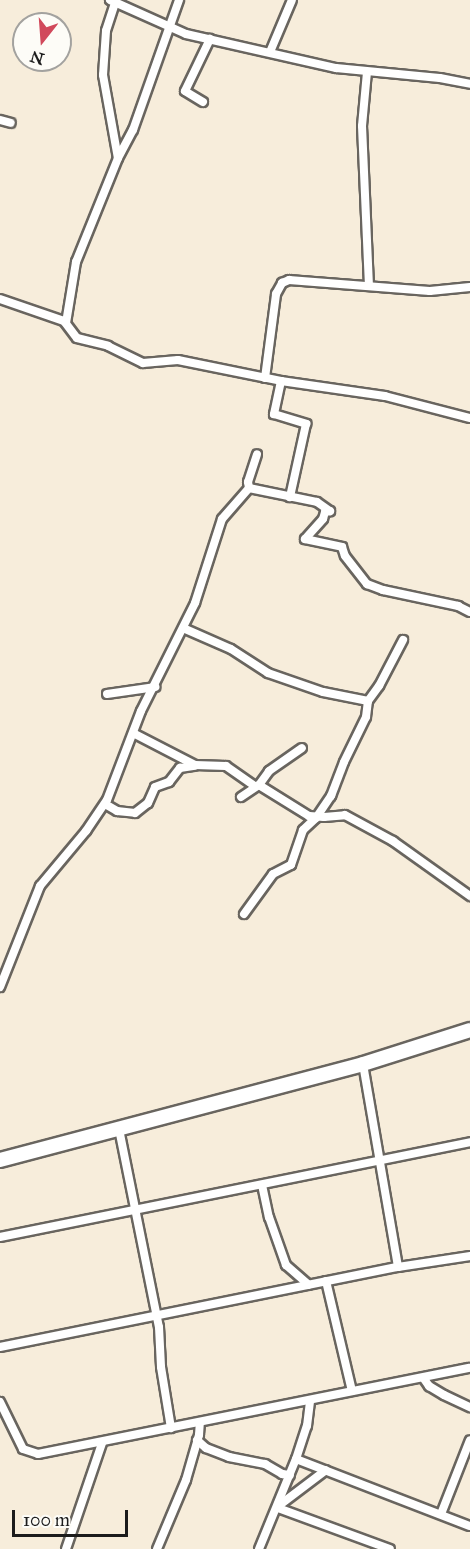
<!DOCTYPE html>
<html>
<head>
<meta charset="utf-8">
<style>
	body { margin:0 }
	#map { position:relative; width:470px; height:1549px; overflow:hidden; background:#f7eddb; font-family:"IM FELL Great Primer",serif }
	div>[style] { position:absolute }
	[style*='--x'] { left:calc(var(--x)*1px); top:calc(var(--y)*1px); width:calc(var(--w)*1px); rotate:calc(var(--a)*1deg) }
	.roads { filter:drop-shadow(2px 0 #69655f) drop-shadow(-2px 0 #69655f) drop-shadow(0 2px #69655f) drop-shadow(0 -2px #69655f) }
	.minor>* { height:8px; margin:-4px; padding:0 4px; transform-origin:4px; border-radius:4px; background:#fff }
	.primary>* { height:14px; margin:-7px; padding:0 7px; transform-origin:7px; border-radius:7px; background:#fff }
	span { translate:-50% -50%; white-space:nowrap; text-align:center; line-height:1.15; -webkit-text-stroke:5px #fdfcf7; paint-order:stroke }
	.north { position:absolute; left:12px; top:12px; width:60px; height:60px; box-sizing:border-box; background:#fdfcf7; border:2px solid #a3a29f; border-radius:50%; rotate:197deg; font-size:16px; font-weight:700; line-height:24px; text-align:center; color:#1c1c1c }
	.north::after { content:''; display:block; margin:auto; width:21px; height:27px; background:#d1495b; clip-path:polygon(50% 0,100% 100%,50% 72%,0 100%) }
	.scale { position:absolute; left:12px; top:1510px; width:116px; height:27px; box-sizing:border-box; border:3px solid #1c1c1c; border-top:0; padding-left:8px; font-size:18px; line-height:21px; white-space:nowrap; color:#1c1c1c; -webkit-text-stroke:4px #fdfcf7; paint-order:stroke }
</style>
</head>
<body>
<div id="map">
	<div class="roads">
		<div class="minor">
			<i style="--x:110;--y:0;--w:83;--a:24.1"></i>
			<i style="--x:186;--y:34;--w:154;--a:12.8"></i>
			<i style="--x:336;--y:68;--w:104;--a:5.5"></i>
			<i style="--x:440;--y:78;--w:31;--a:11"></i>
			<i style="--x:115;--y:3;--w:29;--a:108"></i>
			<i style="--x:106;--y:31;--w:44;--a:93.9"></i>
			<i style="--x:103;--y:75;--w:84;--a:79.8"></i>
			<i style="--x:270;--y:52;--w:56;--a:-67.1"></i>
			<i style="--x:367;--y:72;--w:54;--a:95.3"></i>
			<i style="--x:362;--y:126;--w:159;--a:87.5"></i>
			<i style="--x:203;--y:102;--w:21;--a:-149"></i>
			<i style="--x:185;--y:91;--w:58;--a:-64.3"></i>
			<i style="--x:0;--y:120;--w:11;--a:15"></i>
			<i style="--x:0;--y:299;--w:68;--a:19"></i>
			<i style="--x:64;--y:321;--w:21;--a:53"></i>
			<i style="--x:77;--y:338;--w:32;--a:14"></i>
			<i style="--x:108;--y:346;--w:39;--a:26"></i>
			<i style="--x:143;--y:363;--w:35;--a:-5"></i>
			<i style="--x:178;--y:360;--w:105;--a:11.5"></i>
			<i style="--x:281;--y:381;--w:105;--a:8.2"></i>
			<i style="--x:385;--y:396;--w:88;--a:14.5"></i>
			<i style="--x:66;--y:323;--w:62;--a:-80.7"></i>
			<i style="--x:76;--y:262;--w:112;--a:-68"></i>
			<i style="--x:118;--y:158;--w:32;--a:-62"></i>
			<i style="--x:133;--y:130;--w:138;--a:-70.5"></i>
			<i style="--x:265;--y:378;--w:85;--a:-82.5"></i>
			<i style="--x:276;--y:294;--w:13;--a:-61"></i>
			<i style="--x:282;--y:283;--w:8;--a:-23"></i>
			<i style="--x:289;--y:280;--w:141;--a:4.5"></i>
			<i style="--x:430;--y:291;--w:40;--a:-5.7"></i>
			<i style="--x:281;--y:381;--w:34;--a:102"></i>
			<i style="--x:274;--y:414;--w:34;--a:17"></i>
			<i style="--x:306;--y:424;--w:75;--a:102.4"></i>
			<i style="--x:249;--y:488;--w:69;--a:11.6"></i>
			<i style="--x:317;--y:502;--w:16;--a:35"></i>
			<i style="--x:330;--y:511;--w:5;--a:169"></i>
			<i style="--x:325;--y:512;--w:7;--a:106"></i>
			<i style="--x:323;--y:519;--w:27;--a:132"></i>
			<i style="--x:305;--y:539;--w:38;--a:12"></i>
			<i style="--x:342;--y:547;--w:9;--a:72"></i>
			<i style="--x:345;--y:556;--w:36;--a:52"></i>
			<i style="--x:367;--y:584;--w:17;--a:21"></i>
			<i style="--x:383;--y:590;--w:77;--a:12"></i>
			<i style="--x:458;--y:606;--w:13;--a:27"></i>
			<i style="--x:183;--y:628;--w:52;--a:23.6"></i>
			<i style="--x:231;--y:649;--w:44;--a:33"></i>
			<i style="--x:268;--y:673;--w:58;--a:19.1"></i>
			<i style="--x:323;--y:692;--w:46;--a:11.3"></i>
			<i style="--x:368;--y:701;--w:19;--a:-54"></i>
			<i style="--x:379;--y:686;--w:52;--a:-62.4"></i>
			<i style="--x:107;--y:694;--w:49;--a:-8.3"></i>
			<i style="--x:133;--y:733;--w:70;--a:27.3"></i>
			<i style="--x:195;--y:765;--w:31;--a:2"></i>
			<i style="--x:226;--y:766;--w:35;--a:35"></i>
			<i style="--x:259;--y:785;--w:17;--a:-54"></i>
			<i style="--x:269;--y:771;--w:40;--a:-34.9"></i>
			<i style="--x:241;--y:797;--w:22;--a:-34"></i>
			<i style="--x:259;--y:785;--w:59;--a:31.8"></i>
			<i style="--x:309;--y:816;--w:15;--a:4"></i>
			<i style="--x:324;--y:817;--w:21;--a:-5"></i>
			<i style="--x:345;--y:815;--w:55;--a:28.4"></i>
			<i style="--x:393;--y:841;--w:95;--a:35.5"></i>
			<i style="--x:105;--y:804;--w:14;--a:30"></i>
			<i style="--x:117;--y:811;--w:18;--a:6"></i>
			<i style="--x:135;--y:813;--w:16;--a:-38"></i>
			<i style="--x:148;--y:803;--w:17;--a:-66"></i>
			<i style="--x:155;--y:787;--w:15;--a:-20"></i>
			<i style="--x:169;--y:782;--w:18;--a:-52"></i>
			<i style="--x:180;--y:768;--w:15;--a:-8"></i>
			<i style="--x:244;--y:914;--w:49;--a:-54.1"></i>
			<i style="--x:273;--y:874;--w:20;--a:-27"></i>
			<i style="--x:291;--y:865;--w:37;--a:-71"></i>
			<i style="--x:303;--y:830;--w:18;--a:-43"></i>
			<i style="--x:316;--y:818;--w:27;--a:-56"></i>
			<i style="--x:331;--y:796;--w:36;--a:-69"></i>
			<i style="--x:344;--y:762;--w:50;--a:-63.9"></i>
			<i style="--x:366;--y:717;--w:16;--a:-83"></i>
			<i style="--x:0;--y:987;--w:109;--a:-68.4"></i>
			<i style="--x:40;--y:886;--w:72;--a:-50.1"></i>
			<i style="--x:86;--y:831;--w:37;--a:-56"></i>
			<i style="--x:107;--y:800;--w:95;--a:-69.1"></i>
			<i style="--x:141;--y:711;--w:121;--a:-63.4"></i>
			<i style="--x:195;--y:603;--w:88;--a:-72.2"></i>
			<i style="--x:222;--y:519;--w:41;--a:-48.9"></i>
			<i style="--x:249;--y:488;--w:6;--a:-99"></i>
			<i style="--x:248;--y:482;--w:29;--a:-72"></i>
			<i style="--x:363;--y:1064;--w:206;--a:80.2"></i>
			<i style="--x:119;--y:1129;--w:202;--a:78.6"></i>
			<i style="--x:159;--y:1327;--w:40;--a:87.1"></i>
			<i style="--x:161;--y:1367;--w:62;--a:80.7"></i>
			<i style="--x:262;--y:1185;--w:33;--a:78"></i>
			<i style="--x:269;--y:1217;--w:51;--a:70.5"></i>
			<i style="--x:286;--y:1265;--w:30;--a:41"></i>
			<i style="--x:0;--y:1237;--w:480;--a:-11.4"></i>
			<i style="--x:326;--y:1281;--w:113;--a:76.7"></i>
			<i style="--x:0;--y:1347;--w:406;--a:-11.4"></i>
			<i style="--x:398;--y:1267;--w:73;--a:-8.7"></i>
			<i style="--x:424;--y:1379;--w:9;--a:54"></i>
			<i style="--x:429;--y:1386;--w:17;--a:31"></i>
			<i style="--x:444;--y:1395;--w:29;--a:25"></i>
			<i style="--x:0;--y:1402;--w:52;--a:63.9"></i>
			<i style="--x:23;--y:1449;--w:16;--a:18"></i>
			<i style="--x:38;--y:1454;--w:440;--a:-11.3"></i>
			<i style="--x:197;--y:1440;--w:12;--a:42"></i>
			<i style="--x:206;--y:1448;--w:25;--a:21"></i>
			<i style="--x:229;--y:1457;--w:37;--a:11"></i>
			<i style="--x:265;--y:1464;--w:20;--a:30"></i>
			<i style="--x:282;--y:1474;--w:8;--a:7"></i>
			<i style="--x:296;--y:1459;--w:186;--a:21.1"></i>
			<i style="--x:281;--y:1504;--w:56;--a:-37.1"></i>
			<i style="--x:278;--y:1508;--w:119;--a:20.1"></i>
			<i style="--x:441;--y:1514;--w:79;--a:-68.6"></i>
			<i style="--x:66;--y:1549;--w:112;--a:-71.2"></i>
			<i style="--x:157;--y:1549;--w:75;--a:-67.2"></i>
			<i style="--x:186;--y:1480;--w:47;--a:-73.9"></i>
			<i style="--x:199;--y:1435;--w:13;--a:-86"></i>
			<i style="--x:259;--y:1549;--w:97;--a:-67.7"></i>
			<i style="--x:296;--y:1459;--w:35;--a:-72"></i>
			<i style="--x:307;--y:1426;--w:26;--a:-83"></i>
		</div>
		<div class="primary">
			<i style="--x:0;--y:1160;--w:375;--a:-14.8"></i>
			<i style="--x:363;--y:1064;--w:112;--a:-17.6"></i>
		</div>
	</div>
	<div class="north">N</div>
	<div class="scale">100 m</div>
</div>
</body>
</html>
